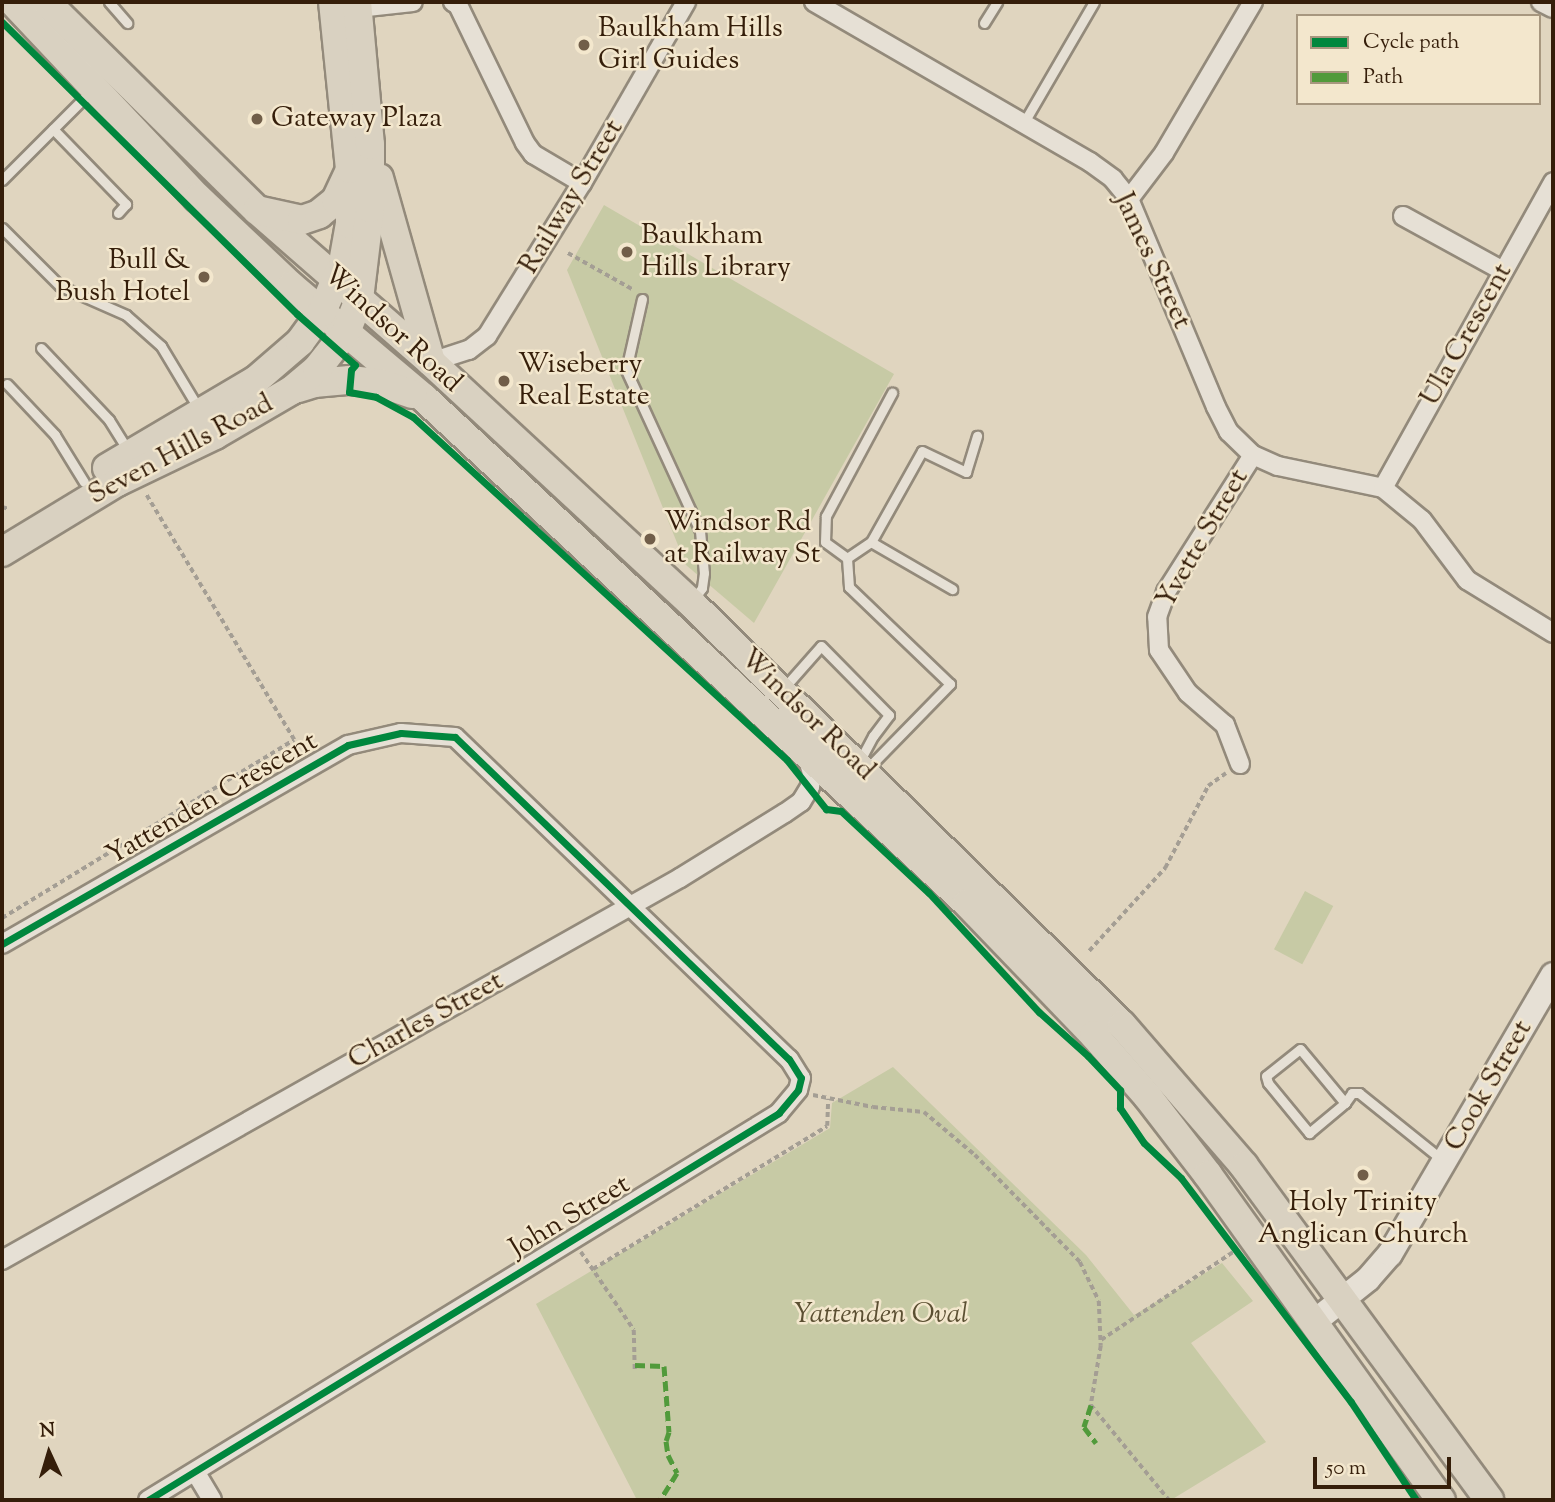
<!DOCTYPE html>
<html>
<head>
<meta charset="utf-8">
<style>
	body { margin:0 }
	#map { position:relative; width:1555px; height:1502px; overflow:hidden; background:#e0d5bf; font-family:"Sorts Mill Goudy",serif }
	div>[style] { position:absolute }
	[style*='--x'] { left:calc(var(--x)*1px); top:calc(var(--y)*1px); width:calc(var(--w)*1px); rotate:calc(var(--a)*1deg) }
	.green>* { inset:0; background:#c7caa5; transform-origin:0 0 }
	.path>* { height:3.5px; margin-top:-1.75px; transform-origin:0; background:repeating-linear-gradient(90deg,#a49e94 0 5px,transparent 0 8.5px) }
	.roads { filter:drop-shadow(2px 0 #938a7b) drop-shadow(-2px 0 #938a7b) drop-shadow(0 2px #938a7b) drop-shadow(0 -2px #938a7b) }
	.lane>* { height:9px; margin:-4.5px; padding:0 4.5px; transform-origin:4.5px; border-radius:4.5px; background:#e6e0d5 }
	.street>* { height:18px; margin:-9px; padding:0 9px; transform-origin:9px; border-radius:9px; background:#e6e0d5 }
	.secondary>* { height:24px; margin:-12px; padding:0 12px; transform-origin:12px; border-radius:12px; background:#e6e0d5 }
	.primary>* { height:28px; margin:-14px; padding:0 14px; transform-origin:14px; border-radius:14px; background:#d9d1c1 }
	.quiet>* { height:5px; margin-top:-2.5px; transform-origin:0; background:repeating-linear-gradient(90deg,#519a3b 0 10px,transparent 0 15px) }
	.cycleway>* { height:7px; margin:-3.5px; padding:0 3.5px; transform-origin:3.5px; border-radius:3.5px; background:#00873e }
	.dots>* { width:19px; height:19px; translate:-50% -50%; box-sizing:border-box; border:4px solid #f3e7cd; border-radius:50% }
	span { translate:-50% -50%; white-space:nowrap; text-align:center; line-height:1.15; -webkit-text-stroke:5px #f3e7cd; paint-order:stroke }
	.poi-label { font-size:28px; color:#351e0a }
	.left { translate:0 -50%; text-align:left }
	.right { translate:-100% -50%; text-align:right }
	.street-label { font-size:28px; color:#351e0a }
	.park-label { font-size:28px; color:#5b4f32; font-style:italic }
	.frame { position:absolute; inset:0; border:4px solid #351e0a; pointer-events:none }
	.legend { position:absolute; left:1296px; top:14px; width:245px; height:91px; box-sizing:border-box; background:#f3e7cd; border:2px solid #a7977f; margin:0; padding:9px 12px; list-style:none; font-size:21px; color:#351e0a }
	.legend li { display:flex; align-items:center; gap:14px; height:35px }
	.legend b { width:35px; border:2px solid #a7977f }
	.north { position:absolute; left:14px; top:1418px; width:70px; height:70px; -webkit-text-stroke:5px #f3e7cd; paint-order:stroke; rotate:356deg; font-size:19px; font-weight:700; line-height:28px; text-align:center; color:#351e0a }
	.north::after { content:''; display:block; margin:auto; width:24px; height:32px; background:#351e0a; clip-path:polygon(50% 0,100% 100%,50% 72%,0 100%) }
	.scale { position:absolute; left:1313px; top:1457px; width:138px; height:32px; box-sizing:border-box; border:4px solid #351e0a; border-top:0; padding-left:9px; font-size:21px; line-height:24px; white-space:nowrap; color:#351e0a; -webkit-text-stroke:5px #f3e7cd; paint-order:stroke }
</style>
</head>
<body>
<div id="map">
	<div class="green">
		<i style="clip-path:polygon(604px 205px,894px 374px,754px 623px,686px 565px,567px 270px)"></i>
		<i style="left:1305px;top:891px;width:32px;height:66px;rotate:28deg"></i>
		<i style="clip-path:polygon(893px 1067px,1086px 1255px,1134px 1315px,1222px 1263px,1253px 1301px,1191px 1343px,1266px 1442px,1171px 1500px,637px 1500px,536px 1304px,830px 1128px,832px 1103px)"></i>
	</div>
	<div class="path">
		<i style="--x:568;--y:253;--w:76;--a:29.3"></i>
		<i style="--x:2;--y:507;--w:7;--a:16"></i>
		<i style="--x:2;--y:918;--w:342;--a:-31.4"></i>
		<i style="--x:294;--y:740;--w:288;--a:-121.1"></i>
		<i style="--x:1089;--y:951;--w:113;--a:-47.5"></i>
		<i style="--x:1165;--y:868;--w:93;--a:-62.3"></i>
		<i style="--x:1208;--y:786;--w:22;--a:-36"></i>
		<i style="--x:813;--y:1095;--w:61;--a:11.3"></i>
		<i style="--x:873;--y:1107;--w:51;--a:5.6"></i>
		<i style="--x:924;--y:1112;--w:67;--a:40.1"></i>
		<i style="--x:975;--y:1155;--w:150;--a:45.5"></i>
		<i style="--x:1080;--y:1262;--w:43;--a:64"></i>
		<i style="--x:1099;--y:1301;--w:45;--a:87.5"></i>
		<i style="--x:1101;--y:1346;--w:60;--a:99.6"></i>
		<i style="--x:1091;--y:1405;--w:123;--a:50.6"></i>
		<i style="--x:581;--y:1252;--w:94;--a:55.8"></i>
		<i style="--x:634;--y:1330;--w:40;--a:88.6"></i>
		<i style="--x:593;--y:1269;--w:274;--a:-31.4"></i>
		<i style="--x:827;--y:1126;--w:27;--a:-88"></i>
		<i style="--x:1101;--y:1340;--w:162;--a:-33.7"></i>
	</div>
	<div class="roads">
		<div class="lane">
			<i style="--x:109;--y:2;--w:28;--a:49"></i>
			<i style="--x:984;--y:23;--w:25;--a:-58"></i>
			<i style="--x:1023;--y:124;--w:141;--a:-59.8"></i>
			<i style="--x:53;--y:129;--w:105;--a:45.8"></i>
			<i style="--x:126;--y:204;--w:12;--a:132"></i>
			<i style="--x:2;--y:180;--w:127;--a:-45"></i>
			<i style="--x:2;--y:228;--w:82;--a:45"></i>
			<i style="--x:60;--y:286;--w:72;--a:23.7"></i>
			<i style="--x:126;--y:315;--w:47;--a:41.5"></i>
			<i style="--x:161;--y:346;--w:76;--a:59"></i>
			<i style="--x:642;--y:299;--w:73;--a:102.7"></i>
			<i style="--x:626;--y:370;--w:177;--a:65.3"></i>
			<i style="--x:700;--y:531;--w:42;--a:84.6"></i>
			<i style="--x:704;--y:573;--w:15;--a:98"></i>
			<i style="--x:702;--y:588;--w:16;--a:128"></i>
			<i style="--x:41;--y:348;--w:99;--a:46.6"></i>
			<i style="--x:109;--y:420;--w:36;--a:58"></i>
			<i style="--x:7;--y:384;--w:70;--a:46.7"></i>
			<i style="--x:55;--y:435;--w:55;--a:58.3"></i>
			<i style="--x:871;--y:542;--w:94;--a:30.1"></i>
			<i style="--x:847;--y:558;--w:29;--a:-34"></i>
			<i style="--x:871;--y:542;--w:104;--a:-60.7"></i>
			<i style="--x:922;--y:451;--w:49;--a:25.5"></i>
			<i style="--x:966;--y:472;--w:38;--a:-73"></i>
			<i style="--x:783;--y:689;--w:57;--a:-48.5"></i>
			<i style="--x:821;--y:646;--w:97;--a:45.4"></i>
			<i style="--x:889;--y:715;--w:26;--a:127"></i>
			<i style="--x:873;--y:736;--w:30;--a:118"></i>
			<i style="--x:867;--y:769;--w:119;--a:-45.7"></i>
			<i style="--x:950;--y:684;--w:140;--a:-136.2"></i>
			<i style="--x:849;--y:587;--w:29;--a:-94"></i>
			<i style="--x:847;--y:558;--w:27;--a:-144"></i>
			<i style="--x:825;--y:542;--w:26;--a:-88"></i>
			<i style="--x:826;--y:516;--w:140;--a:-61.8"></i>
			<i style="--x:1345;--y:1103;--w:70;--a:-129.8"></i>
			<i style="--x:1300;--y:1049;--w:43;--a:141.5"></i>
			<i style="--x:1266;--y:1076;--w:7;--a:74"></i>
			<i style="--x:1268;--y:1083;--w:65;--a:50.6"></i>
			<i style="--x:1309;--y:1133;--w:47;--a:-39.8"></i>
			<i style="--x:1345;--y:1103;--w:12;--a:-55"></i>
			<i style="--x:1352;--y:1093;--w:7;--a:0"></i>
			<i style="--x:1359;--y:1093;--w:105;--a:38.8"></i>
		</div>
		<div class="street">
			<i style="--x:453;--y:2;--w:6;--a:31"></i>
			<i style="--x:458;--y:5;--w:153;--a:64.1"></i>
			<i style="--x:525;--y:143;--w:14;--a:54"></i>
			<i style="--x:533;--y:154;--w:57;--a:30.6"></i>
			<i style="--x:814;--y:2;--w:319;--a:30.1"></i>
			<i style="--x:1090;--y:162;--w:29;--a:36"></i>
			<i style="--x:1113;--y:179;--w:26;--a:51"></i>
			<i style="--x:1129;--y:199;--w:225;--a:67.3"></i>
			<i style="--x:1216;--y:407;--w:28;--a:63"></i>
			<i style="--x:1229;--y:432;--w:33;--a:44"></i>
			<i style="--x:1253;--y:455;--w:27;--a:24"></i>
			<i style="--x:1278;--y:466;--w:107;--a:11.8"></i>
			<i style="--x:1383;--y:488;--w:50;--a:39.4"></i>
			<i style="--x:1422;--y:520;--w:75;--a:53.1"></i>
			<i style="--x:1467;--y:580;--w:101;--a:31.6"></i>
			<i style="--x:1541;--y:2;--w:13;--a:27"></i>
			<i style="--x:358;--y:8;--w:55;--a:-6.2"></i>
			<i style="--x:1129;--y:199;--w:58;--a:-52.7"></i>
			<i style="--x:1164;--y:153;--w:175;--a:-59.5"></i>
			<i style="--x:1403;--y:216;--w:114;--a:28.8"></i>
			<i style="--x:431;--y:362;--w:40;--a:-18"></i>
			<i style="--x:469;--y:350;--w:23;--a:-38"></i>
			<i style="--x:487;--y:336;--w:180;--a:-58.2"></i>
			<i style="--x:582;--y:183;--w:209;--a:-60.1"></i>
			<i style="--x:1383;--y:488;--w:350;--a:-60.9"></i>
			<i style="--x:1240;--y:764;--w:42;--a:-111"></i>
			<i style="--x:1225;--y:725;--w:49;--a:-139.1"></i>
			<i style="--x:1188;--y:693;--w:52;--a:-124"></i>
			<i style="--x:1159;--y:650;--w:33;--a:-93"></i>
			<i style="--x:1157;--y:617;--w:27;--a:-70"></i>
			<i style="--x:1166;--y:592;--w:162;--a:-57.6"></i>
			<i style="--x:2;--y:944;--w:399;--a:-29.9"></i>
			<i style="--x:348;--y:745;--w:54;--a:-12.8"></i>
			<i style="--x:401;--y:733;--w:54;--a:4.2"></i>
			<i style="--x:455;--y:737;--w:464;--a:44"></i>
			<i style="--x:789;--y:1059;--w:22;--a:58"></i>
			<i style="--x:801;--y:1078;--w:12;--a:104"></i>
			<i style="--x:798;--y:1090;--w:30;--a:130"></i>
			<i style="--x:779;--y:1113;--w:740;--a:148.48"></i>
			<i style="--x:2;--y:1260;--w:778;--a:-29.4"></i>
			<i style="--x:680;--y:878;--w:123;--a:-31.8"></i>
			<i style="--x:785;--y:813;--w:19;--a:-35"></i>
			<i style="--x:801;--y:802;--w:17;--a:-59"></i>
			<i style="--x:810;--y:787;--w:14;--a:-82"></i>
			<i style="--x:812;--y:773;--w:17;--a:-107"></i>
			<i style="--x:196;--y:1473;--w:31;--a:59"></i>
		</div>
		<div class="secondary">
			<i style="--x:1314;--y:1322;--w:69;--a:-38.5"></i>
			<i style="--x:1368;--y:1279;--w:33;--a:-49"></i>
			<i style="--x:1390;--y:1254;--w:323;--a:-59.7"></i>
		</div>
		<div class="primary">
			<i style="--x:13;--y:2;--w:270;--a:46.7"></i>
			<i style="--x:198;--y:198;--w:128;--a:43.4"></i>
			<i style="--x:291;--y:286;--w:174;--a:40.1"></i>
			<i style="--x:424;--y:398;--w:742;--a:42.92"></i>
			<i style="--x:967;--y:903;--w:183;--a:46.1"></i>
			<i style="--x:1094;--y:1035;--w:82;--a:48.9"></i>
			<i style="--x:1148;--y:1097;--w:98;--a:52.4"></i>
			<i style="--x:1208;--y:1175;--w:400;--a:54.4"></i>
			<i style="--x:46;--y:2;--w:296;--a:44.6"></i>
			<i style="--x:257;--y:210;--w:231;--a:41.1"></i>
			<i style="--x:431;--y:362;--w:355;--a:42.8"></i>
			<i style="--x:691;--y:603;--w:603;--a:44.4"></i>
			<i style="--x:1122;--y:1025;--w:186;--a:49.1"></i>
			<i style="--x:1244;--y:1166;--w:414;--a:53.7"></i>
			<i style="--x:379;--y:178;--w:191;--a:74.2"></i>
			<i style="--x:261;--y:211;--w:42;--a:12.4"></i>
			<i style="--x:302;--y:220;--w:18;--a:-19"></i>
			<i style="--x:319;--y:214;--w:22;--a:-39"></i>
			<i style="--x:336;--y:200;--w:31;--a:-65"></i>
			<i style="--x:298;--y:388;--w:17;--a:-17"></i>
			<i style="--x:314;--y:383;--w:36;--a:-5"></i>
			<i style="--x:350;--y:380;--w:30;--a:6"></i>
			<i style="--x:380;--y:383;--w:34;--a:19"></i>
			<i style="--x:107;--y:468;--w:173;--a:-30.6"></i>
			<i style="--x:256;--y:380;--w:58;--a:-40.8"></i>
			<i style="--x:300;--y:342;--w:37;--a:-54"></i>
			<i style="--x:322;--y:312;--w:53;--a:-66.8"></i>
			<i style="--x:343;--y:263;--w:40;--a:-80"></i>
			<i style="--x:350;--y:224;--w:55;--a:-90"></i>
			<i style="--x:350;--y:169;--w:168;--a:-95.8"></i>
			<i style="--x:2;--y:552;--w:135;--a:-31.3"></i>
			<i style="--x:117;--y:482;--w:109;--a:-25.6"></i>
			<i style="--x:215;--y:435;--w:89;--a:-30.3"></i>
			<i style="--x:292;--y:390;--w:33;--a:-40"></i>
			<i style="--x:317;--y:369;--w:47;--a:-51.9"></i>
			<i style="--x:346;--y:332;--w:35;--a:-68"></i>
			<i style="--x:359;--y:299;--w:92;--a:-83.1"></i>
			<i style="--x:370;--y:208;--w:63;--a:-90"></i>
			<i style="--x:370;--y:145;--w:144;--a:-95.2"></i>
		</div>
	</div>
	<div class="quiet">
		<i style="--x:635;--y:1365;--w:29;--a:2"></i>
		<i style="--x:664;--y:1366;--w:66;--a:85.7"></i>
		<i style="--x:669;--y:1432;--w:9;--a:108"></i>
		<i style="--x:666;--y:1441;--w:14;--a:82"></i>
		<i style="--x:668;--y:1455;--w:20;--a:63"></i>
		<i style="--x:677;--y:1473;--w:32;--a:122"></i>
		<i style="--x:1091;--y:1405;--w:23;--a:108"></i>
		<i style="--x:1084;--y:1427;--w:20;--a:53"></i>
	</div>
	<div class="cycleway">
		<i style="--x:2;--y:22;--w:415;--a:44.7"></i>
		<i style="--x:297;--y:314;--w:77;--a:41.3"></i>
		<i style="--x:355;--y:365;--w:6;--a:129"></i>
		<i style="--x:351;--y:370;--w:22;--a:95"></i>
		<i style="--x:349;--y:392;--w:27;--a:10"></i>
		<i style="--x:376;--y:397;--w:42;--a:28.4"></i>
		<i style="--x:413;--y:417;--w:507;--a:42.52"></i>
		<i style="--x:787;--y:760;--w:63;--a:51.5"></i>
		<i style="--x:826;--y:809;--w:15;--a:8"></i>
		<i style="--x:841;--y:811;--w:120;--a:43"></i>
		<i style="--x:929;--y:893;--w:162;--a:47.3"></i>
		<i style="--x:1039;--y:1012;--w:66;--a:41.9"></i>
		<i style="--x:1088;--y:1056;--w:47;--a:46.7"></i>
		<i style="--x:1120;--y:1090;--w:18;--a:90"></i>
		<i style="--x:1120;--y:1108;--w:42;--a:55.6"></i>
		<i style="--x:1144;--y:1143;--w:51;--a:43.4"></i>
		<i style="--x:1181;--y:1178;--w:281;--a:52.8"></i>
		<i style="--x:1351;--y:1402;--w:118;--a:56.4"></i>
		<i style="--x:2;--y:944;--w:399;--a:-29.9"></i>
		<i style="--x:348;--y:745;--w:54;--a:-12.8"></i>
		<i style="--x:401;--y:733;--w:54;--a:4.2"></i>
		<i style="--x:455;--y:737;--w:464;--a:44"></i>
		<i style="--x:789;--y:1059;--w:22;--a:58"></i>
		<i style="--x:801;--y:1078;--w:12;--a:104"></i>
		<i style="--x:798;--y:1090;--w:30;--a:130"></i>
		<i style="--x:779;--y:1113;--w:740;--a:148.48"></i>
	</div>
	<div class="dots">
		<i style="left:584px;top:45px;background:#715e49"></i>
		<i style="left:257px;top:119px;background:#715e49"></i>
		<i style="left:627px;top:252px;background:#715e49"></i>
		<i style="left:204px;top:277px;background:#715e49"></i>
		<i style="left:504px;top:381px;background:#715e49"></i>
		<i style="left:650px;top:539px;background:#715e49"></i>
		<i style="left:1363px;top:1175px;background:#715e49"></i>
	</div>
	<div class="poi-label">
		<span class="left" style="left:598px;top:45px">Baulkham Hills<br>Girl Guides</span>
		<span class="left" style="left:271px;top:119px">Gateway Plaza</span>
		<span class="left" style="left:641px;top:252px">Baulkham<br>Hills Library</span>
		<span class="right" style="left:190px;top:277px">Bull &amp;<br>Bush Hotel</span>
		<span class="left" style="left:518px;top:381px">Wiseberry<br>Real Estate</span>
		<span class="left" style="left:664px;top:539px">Windsor Rd<br>at Railway St</span>
		<span style="left:1363px;top:1219px">Holy Trinity<br>Anglican Church</span>
	</div>
	<div class="street-label">
		<span style="left:572px;top:197px;rotate:-59deg">Railway Street</span>
		<span style="left:1152px;top:261px;rotate:65deg">James Street</span>
		<span style="left:392px;top:329px;rotate:42deg">Windsor Road</span>
		<span style="left:1467px;top:335px;rotate:-61deg">Ula Crescent</span>
		<span style="left:181px;top:450px;rotate:-28deg">Seven Hills Road</span>
		<span style="left:1203px;top:539px;rotate:-60deg">Yvette Street</span>
		<span style="left:807px;top:715px;rotate:44deg">Windsor Road</span>
		<span style="left:212px;top:799px;rotate:-30deg">Yattenden Crescent</span>
		<span style="left:426px;top:1021px;rotate:-29deg">Charles Street</span>
		<span style="left:1489px;top:1086px;rotate:-60deg">Cook Street</span>
		<span style="left:570px;top:1217px;rotate:-31deg">John Street</span>
	</div>
	<div class="park-label">
		<span style="left:881px;top:1315px">Yattenden Oval</span>
	</div>
	<div class="frame"></div>
	<ul class="legend">
	<li><b style="height:9px;background:#00873e"></b>Cycle path</li>
	<li><b style="height:9px;background:#519a3b"></b>Path</li>
	</ul>
	<div class="north">N</div>
	<div class="scale">50 m</div>
</div>
</body>
</html>
